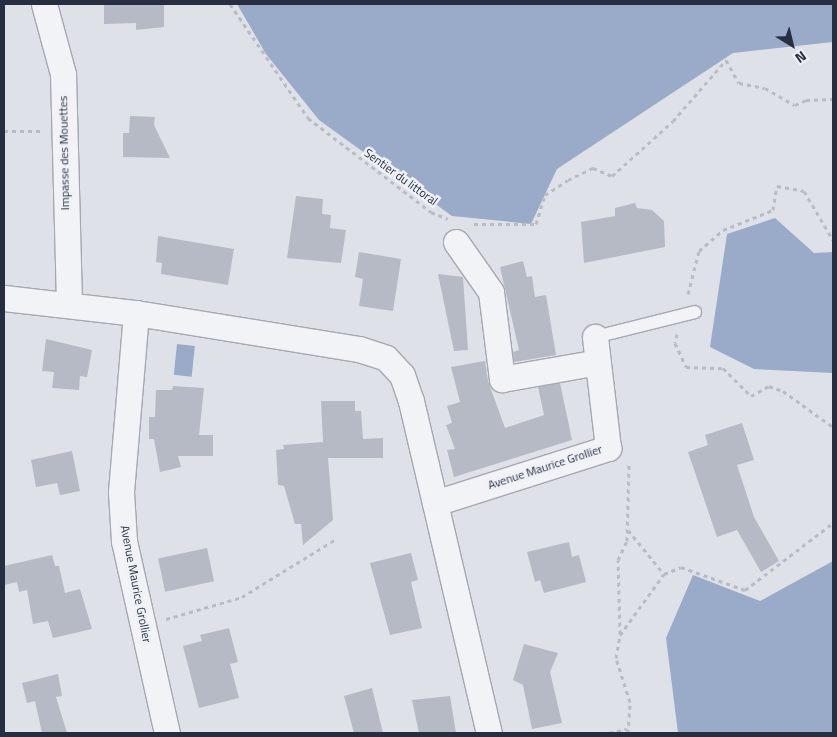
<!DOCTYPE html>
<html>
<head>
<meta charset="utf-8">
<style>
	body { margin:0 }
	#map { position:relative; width:837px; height:737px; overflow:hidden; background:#dfe1e8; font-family:"Titillium Web",sans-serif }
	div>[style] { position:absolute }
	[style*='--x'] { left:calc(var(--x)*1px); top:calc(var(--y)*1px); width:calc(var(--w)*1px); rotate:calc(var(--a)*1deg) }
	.water>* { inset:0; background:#99abc9; transform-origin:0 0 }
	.building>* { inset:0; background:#b6bac5; transform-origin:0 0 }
	.path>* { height:3px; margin-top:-1.5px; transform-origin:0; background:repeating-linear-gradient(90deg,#b9bcc4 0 4px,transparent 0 8px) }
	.roads { filter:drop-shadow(1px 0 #a4a8b2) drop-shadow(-1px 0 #a4a8b2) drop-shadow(0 1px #a4a8b2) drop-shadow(0 -1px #a4a8b2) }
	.service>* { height:12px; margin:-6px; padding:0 6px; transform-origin:6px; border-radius:6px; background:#f2f3f7 }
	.minor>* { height:25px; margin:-12.5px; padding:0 12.5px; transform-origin:12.5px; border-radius:12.5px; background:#f2f3f7 }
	span { translate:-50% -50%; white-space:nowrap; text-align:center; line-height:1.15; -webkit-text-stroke:5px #eef1f6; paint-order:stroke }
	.street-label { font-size:12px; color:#272e40 }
	.frame { position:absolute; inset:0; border:5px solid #272e40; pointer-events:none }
	.north { position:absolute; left:767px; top:20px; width:50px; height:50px; -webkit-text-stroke:4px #eef1f6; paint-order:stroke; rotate:144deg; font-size:14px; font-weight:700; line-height:20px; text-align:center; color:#272e40 }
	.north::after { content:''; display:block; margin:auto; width:18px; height:22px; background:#272e40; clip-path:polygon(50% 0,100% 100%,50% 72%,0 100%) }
</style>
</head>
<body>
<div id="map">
	<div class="water">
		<i style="clip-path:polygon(237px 4px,833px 4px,833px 42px,733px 53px,557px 169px,531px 224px,452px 216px,319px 120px,266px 54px)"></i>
		<i style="clip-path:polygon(775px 218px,814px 253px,833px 252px,833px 373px,754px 369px,710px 347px,727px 234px)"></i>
		<i style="left:177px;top:344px;width:18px;height:31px;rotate:6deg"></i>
		<i style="clip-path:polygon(833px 561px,833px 733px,678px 733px,666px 638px,693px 575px,760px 601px)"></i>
	</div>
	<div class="building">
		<i style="clip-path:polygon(104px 4px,164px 4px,164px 27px,136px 30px,136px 23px,104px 24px)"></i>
		<i style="clip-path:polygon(130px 116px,155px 117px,154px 125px,170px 158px,123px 157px,123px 133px,129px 133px)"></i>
		<i style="clip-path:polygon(296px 196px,323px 199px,322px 214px,331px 215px,330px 228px,346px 230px,341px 263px,287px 258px)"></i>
		<i style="clip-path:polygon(635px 203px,637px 208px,652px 210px,664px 221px,665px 247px,584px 263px,581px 222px,615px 216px,615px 208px)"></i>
		<i style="clip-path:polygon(158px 236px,234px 249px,228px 285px,161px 274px,162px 263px,156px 262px)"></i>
		<i style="clip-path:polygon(359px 252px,401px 259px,393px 311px,359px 306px,363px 279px,355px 277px)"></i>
		<i style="clip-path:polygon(523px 261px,527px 277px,532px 276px,535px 297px,546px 295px,556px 355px,514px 362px,513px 352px,519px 350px,500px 267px)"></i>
		<i style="clip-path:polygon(438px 274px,463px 277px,468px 350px,454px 351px)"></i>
		<i style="clip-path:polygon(46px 339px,92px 350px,87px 377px,80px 376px,79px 390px,52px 388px,54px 372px,42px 371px)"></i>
		<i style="clip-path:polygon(485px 361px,488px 381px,505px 428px,544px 415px,538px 387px,560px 383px,572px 440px,454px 477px,447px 450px,455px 449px,446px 425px,452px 423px,447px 406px,460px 402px,451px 367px)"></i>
		<i style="clip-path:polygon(173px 386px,204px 388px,199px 435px,213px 435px,213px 456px,178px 456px,181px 467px,160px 472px,154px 439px,149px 439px,149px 417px,155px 417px,156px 390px,172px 390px)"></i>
		<i style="clip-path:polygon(321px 401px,355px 401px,355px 411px,361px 411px,363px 439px,383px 438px,383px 458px,328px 458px,333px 520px,303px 545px,301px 524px,295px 524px,284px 486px,278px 485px,276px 450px,284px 449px,283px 445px,323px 442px)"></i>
		<i style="clip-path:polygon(742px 423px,754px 460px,737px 465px,754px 517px,779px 561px,761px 572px,737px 530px,717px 537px,688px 452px,708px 445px,705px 435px)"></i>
		<i style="clip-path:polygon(72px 451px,80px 491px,60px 495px,57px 483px,36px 487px,31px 460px)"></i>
		<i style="clip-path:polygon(569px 542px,572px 557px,579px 555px,586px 582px,544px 593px,540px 580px,535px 582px,527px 552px)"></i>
		<i style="left:207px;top:548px;width:34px;height:50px;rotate:78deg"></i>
		<i style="clip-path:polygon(411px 553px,418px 580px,411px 582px,422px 628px,390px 635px,370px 563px)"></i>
		<i style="clip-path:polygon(52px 555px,55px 566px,59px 566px,65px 593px,80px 589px,92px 629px,53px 638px,48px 621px,33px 624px,27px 590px,19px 592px,17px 582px,4px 585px,4px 566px)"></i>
		<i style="clip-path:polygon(229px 628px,238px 662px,230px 664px,239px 698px,199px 708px,183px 646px,202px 641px,200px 635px)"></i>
		<i style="clip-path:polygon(524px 644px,558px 653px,550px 672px,562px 723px,532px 729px,523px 685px,513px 680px)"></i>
		<i style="clip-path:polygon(58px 674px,62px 696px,56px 697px,67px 733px,42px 733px,35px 701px,27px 703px,22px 683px)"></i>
		<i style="clip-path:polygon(372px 688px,383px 733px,354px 733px,344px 696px)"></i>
		<i style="clip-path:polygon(450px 696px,456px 733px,419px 733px,412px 700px)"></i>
	</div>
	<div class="path">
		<i style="--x:230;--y:4;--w:138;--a:55.6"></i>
		<i style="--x:308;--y:118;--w:155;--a:37.4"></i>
		<i style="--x:431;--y:212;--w:18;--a:22"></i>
		<i style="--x:4;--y:131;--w:37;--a:0"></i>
		<i style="--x:474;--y:224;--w:62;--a:0"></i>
		<i style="--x:536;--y:224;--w:30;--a:-73"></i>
		<i style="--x:545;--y:195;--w:27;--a:-33"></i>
		<i style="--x:568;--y:180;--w:28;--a:-26"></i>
		<i style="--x:593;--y:168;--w:21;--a:23"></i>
		<i style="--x:612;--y:176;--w:82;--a:-42"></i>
		<i style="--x:673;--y:121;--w:81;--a:-49"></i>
		<i style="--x:726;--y:60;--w:26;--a:61"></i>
		<i style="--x:739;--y:83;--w:26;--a:11"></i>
		<i style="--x:765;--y:88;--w:34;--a:30"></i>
		<i style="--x:795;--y:105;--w:12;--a:-24"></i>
		<i style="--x:806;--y:100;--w:27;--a:-2"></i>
		<i style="--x:688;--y:294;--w:44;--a:-75.7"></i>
		<i style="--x:699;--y:251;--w:32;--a:-41"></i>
		<i style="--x:723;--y:230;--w:54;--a:-21.8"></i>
		<i style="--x:773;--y:210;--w:24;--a:-81"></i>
		<i style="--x:777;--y:186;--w:27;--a:10"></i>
		<i style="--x:804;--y:191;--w:57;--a:59.4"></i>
		<i style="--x:677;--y:334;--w:9;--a:103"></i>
		<i style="--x:675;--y:343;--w:26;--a:65"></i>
		<i style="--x:686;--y:367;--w:37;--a:2"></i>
		<i style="--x:723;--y:368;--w:40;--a:45"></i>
		<i style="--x:751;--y:396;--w:21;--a:-29"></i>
		<i style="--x:769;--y:386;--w:15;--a:20"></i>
		<i style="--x:783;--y:391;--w:62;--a:35.8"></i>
		<i style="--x:628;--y:530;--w:57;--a:50.7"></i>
		<i style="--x:166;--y:619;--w:79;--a:-16.1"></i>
		<i style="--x:242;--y:597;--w:110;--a:-31.7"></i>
		<i style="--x:620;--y:634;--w:74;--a:-91.5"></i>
		<i style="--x:618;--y:560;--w:21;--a:-65"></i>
		<i style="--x:627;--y:541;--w:79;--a:-88.5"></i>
		<i style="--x:609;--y:733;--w:18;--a:-13"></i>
		<i style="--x:628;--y:733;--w:31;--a:-86"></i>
		<i style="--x:630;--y:702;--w:46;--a:-107.7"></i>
		<i style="--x:616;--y:658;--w:23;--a:-80"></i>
		<i style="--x:620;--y:635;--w:75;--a:-54.2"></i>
		<i style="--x:664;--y:574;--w:18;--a:-22"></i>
		<i style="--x:681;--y:567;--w:68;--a:19.8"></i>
		<i style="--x:745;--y:590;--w:111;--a:-37.3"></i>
	</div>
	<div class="roads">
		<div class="service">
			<i style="--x:595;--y:337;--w:103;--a:-14"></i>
		</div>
		<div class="minor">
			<i style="--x:44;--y:4;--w:73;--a:74.8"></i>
			<i style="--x:63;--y:74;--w:230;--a:88.5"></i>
			<i style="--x:456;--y:242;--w:61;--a:55"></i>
			<i style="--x:491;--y:292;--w:88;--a:82.8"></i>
			<i style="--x:502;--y:379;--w:97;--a:-10"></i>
			<i style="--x:4;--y:298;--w:133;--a:6.5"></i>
			<i style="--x:136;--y:313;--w:226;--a:9.2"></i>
			<i style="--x:359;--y:349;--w:28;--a:18"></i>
			<i style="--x:386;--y:358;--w:23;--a:47"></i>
			<i style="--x:402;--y:375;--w:28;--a:71"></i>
			<i style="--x:411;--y:401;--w:341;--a:76.8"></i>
			<i style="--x:136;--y:313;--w:180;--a:94.8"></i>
			<i style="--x:121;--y:492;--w:49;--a:86.5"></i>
			<i style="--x:124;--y:541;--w:197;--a:77.4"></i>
			<i style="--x:435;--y:503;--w:182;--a:-17.6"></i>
			<i style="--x:608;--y:448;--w:112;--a:-96.7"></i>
		</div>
	</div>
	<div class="street-label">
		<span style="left:64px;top:153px;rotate:-91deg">Impasse des Mouettes</span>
		<span style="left:401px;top:177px;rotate:36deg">Sentier du littoral</span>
		<span style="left:545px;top:467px;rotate:-18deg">Avenue Maurice Grollier</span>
		<span style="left:136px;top:584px;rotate:79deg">Avenue Maurice Grollier</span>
	</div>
	<div class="frame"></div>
	<div class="north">N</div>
</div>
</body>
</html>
